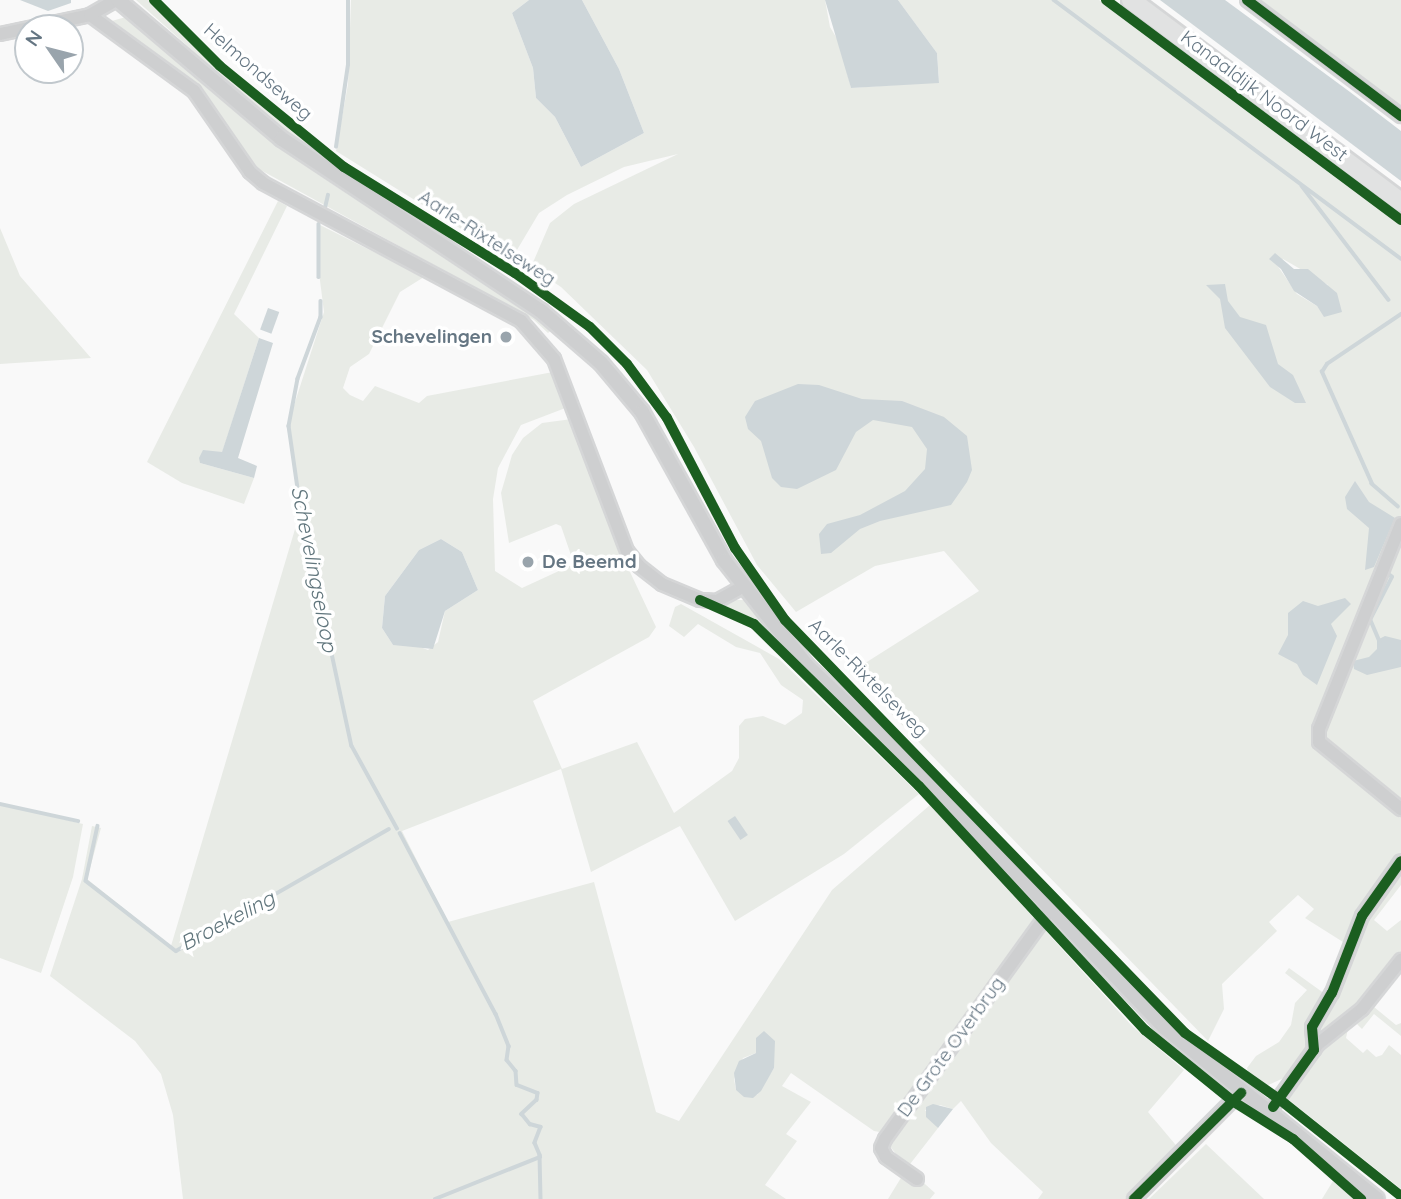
<!DOCTYPE html>
<html>
<head>
<meta charset="utf-8">
<style>
	body { margin:0 }
	#map { position:relative; width:1401px; height:1199px; overflow:hidden; background:#f9f9f9; font-family:Quicksand,sans-serif }
	div>[style] { position:absolute }
	[style*='--x'] { left:calc(var(--x)*1px); top:calc(var(--y)*1px); width:calc(var(--w)*1px); rotate:calc(var(--a)*1deg) }
	.green>* { inset:0; background:#e8ebe6 }
	.water>* { inset:0; background:#ced6d9; transform-origin:0 0 }
	.stream>* { height:3.5px; margin:-1.75px; padding:0 1.75px; transform-origin:1.75px; border-radius:1.75px; background:#ced6d9 }
	.roads { filter:drop-shadow(2px 0 #d5d6d7) drop-shadow(-2px 0 #d5d6d7) drop-shadow(0 2px #d5d6d7) drop-shadow(0 -2px #d5d6d7) }
	.minor>* { height:12px; margin:-6px; padding:0 6px; transform-origin:6px; border-radius:6px; background:#cecfd0 }
	.tertiary>* { height:14px; margin:-7px; padding:0 7px; transform-origin:7px; border-radius:7px; background:#cecfd0 }
	.secondary>* { height:18px; margin:-9px; padding:0 9px; transform-origin:9px; border-radius:9px; background:#e1e2e2 }
	.cycleway>* { height:10px; margin:-5px; padding:0 5px; transform-origin:5px; border-radius:5px; background:#1b5e20 }
	.dots>* { width:19px; height:19px; translate:-50% -50%; box-sizing:border-box; border:4px solid #fff; border-radius:50% }
	span { translate:-50% -50%; white-space:nowrap; text-align:center; line-height:1.15; -webkit-text-stroke:7px #fff; paint-order:stroke }
	.street-label { font-size:19px; color:#657683 }
	.poi-label { font-size:19px; color:#657683; font-weight:700 }
	.right { translate:-100% -50%; text-align:right }
	.left { translate:0 -50%; text-align:left }
	.water-label { font-size:21px; color:#60757c; font-style:italic }
	.north { position:absolute; left:14px; top:14px; width:70px; height:70px; box-sizing:border-box; background:#fff; border:2px solid #c1c8cd; border-radius:50%; rotate:305deg; font-size:19px; font-weight:700; line-height:28px; text-align:center; color:#657683 }
	.north::after { content:''; display:block; margin:auto; width:24px; height:32px; background:#99a4ac; clip-path:polygon(50% 0,100% 100%,50% 72%,0 100%) }
</style>
</head>
<body>
<div id="map">
	<div class="green">
		<i style="clip-path:polygon(136px 0,150px 0,225px 72px,335px 162px,330px 166px,277px 126px)"></i>
		<i style="clip-path:polygon(evenodd,351px 0,529px 0,512px 13px,533px 68px,536px 98px,555px 117px,581px 167px,644px 133px,619px 69px,582px 0,825px 0,830px 27px,839px 42px,851px 88px,939px 82px,937px 53px,898px 0,1099px 0,1401px 224px,1401px 885px,1374px 920px,1387px 931px,1401px 920px,1401px 953px,1361px 1003px,1315px 1039px,1288px 1076px,1266px 1086px,1249px 1076px,1247px 1068px,1256px 1056px,1279px 1042px,1291px 1025px,1295px 1003px,1307px 990px,1285px 973px,1289px 968px,1325px 994px,1343px 942px,1305px 918px,1314px 909px,1298px 895px,1269px 922px,1277px 931px,1222px 984px,1224px 1009px,1208px 1041px,851px 672px,979px 591px,944px 551px,875px 566px,796px 612px,757px 565px,694px 447px,647px 370px,561px 287px,531px 267px,550px 223px,574px 204px,678px 154px,624px 167px,567px 195px,539px 213px,511px 260px,336px 151px,348px 84px,351px 0,1283px 259px,1328px 285px,1325px 317px,1317px 306px,1297px 294px,1277px 265px,1283px 259px)"></i>
		<i style="clip-path:polygon(1252px 0,1401px 0,1401px 112px)"></i>
		<i style="clip-path:polygon(126px 17px,309px 167px,555px 327px,548px 333px,534px 320px,257px 168px,205px 100px,108px 22px)"></i>
		<i style="clip-path:polygon(278px 201px,287px 206px,234px 314px,259px 338px,222px 453px,200px 463px,254px 478px,244px 504px,182px 483px,147px 462px)"></i>
		<i style="clip-path:polygon(evenodd,320px 225px,424px 277px,400px 292px,369px 354px,350px 367px,343px 388px,350px 395px,363px 401px,375px 386px,419px 403px,427px 396px,553px 372px,568px 407px,521px 425px,498px 468px,493px 499px,495px 571px,522px 588px,574px 564px,561px 526px,556px 524px,509px 543px,501px 493px,512px 455px,523px 438px,542px 423px,572px 419px,614px 538px,656px 627px,649px 637px,533px 701px,562px 769px,637px 742px,674px 813px,732px 771px,739px 758px,739px 726px,745px 719px,763px 716px,785px 725px,802px 713px,803px 700px,781px 685px,760px 653px,736px 647px,698px 624px,684px 637px,669px 626px,675px 607px,681px 604px,779px 659px,919px 794px,844px 854px,735px 921px,680px 826px,591px 872px,561px 769px,402px 831px,448px 922px,594px 882px,656px 1112px,679px 1121px,832px 890px,930px 805px,1035px 919px,885px 1133px,874px 1131px,791px 1073px,782px 1086px,811px 1102px,786px 1134px,797px 1141px,765px 1185px,786px 1199px,183px 1199px,173px 1115px,161px 1074px,135px 1041px,50px 976px,82px 879px,92px 826px,101px 828px,87px 879px,171px 946px,298px 519px,302px 519px,287px 427px,324px 312px,318px 265px,320px 225px,441px 539px,462px 552px,478px 590px,445px 611px,438px 642px,428px 650px,412px 644px,393px 645px,382px 628px,385px 596px,419px 550px,441px 539px,320px 225px,756px 1041px,774px 1068px,757px 1095px,736px 1090px,734px 1079px,743px 1058px,756px 1053px,756px 1041px)"></i>
		<i style="clip-path:polygon(0 228px,20px 276px,91px 358px,0 364px)"></i>
		<i style="clip-path:polygon(734px 600px,746px 600px,767px 627px,725px 606px)"></i>
		<i style="clip-path:polygon(0 804px,83px 824px,73px 877px,41px 973px,0 958px)"></i>
		<i style="clip-path:polygon(1042px 927px,1132px 1026px,1184px 1070px,1148px 1112px,1180px 1150px,1129px 1199px,1038px 1199px,1043px 1192px,991px 1143px,961px 1101px,953px 1109px,940px 1105px,925px 1110px,938px 1128px,907px 1168px,935px 1193px,930px 1199px,888px 1199px,907px 1168px,889px 1145px)"></i>
		<i style="clip-path:polygon(1374px 1007px,1396px 1025px,1401px 1023px,1401px 1036px,1374px 1014px,1362px 1029px,1357px 1024px)"></i>
		<i style="clip-path:polygon(1348px 1029px,1346px 1038px,1363px 1053px,1367px 1049px,1376px 1057px,1382px 1055px,1389px 1045px,1401px 1055px,1401px 1189px,1284px 1096px,1314px 1054px)"></i>
		<i style="clip-path:polygon(1206px 1144px,1264px 1199px,1149px 1199px)"></i>
		<i style="clip-path:polygon(1333px 1181px,1354px 1199px,1322px 1199px)"></i>
	</div>
	<div class="water">
		<i style="clip-path:polygon(20px 0,71px 0,71px 3px,48px 11px)"></i>
		<i style="clip-path:polygon(529px 0,582px 0,619px 69px,644px 133px,581px 167px,555px 117px,536px 98px,533px 68px,512px 13px)"></i>
		<i style="clip-path:polygon(825px 0,898px 0,937px 53px,939px 83px,851px 88px)"></i>
		<i style="clip-path:polygon(1160px 0,1225px 0,1350px 92px,1401px 131px,1401px 181px)"></i>
		<i style="clip-path:polygon(1275px 253px,1294px 269px,1308px 269px,1337px 293px,1342px 312px,1324px 317px,1317px 306px,1294px 291px,1281px 269px,1269px 259px)"></i>
		<i style="clip-path:polygon(1225px 284px,1228px 301px,1240px 317px,1266px 325px,1278px 364px,1293px 375px,1306px 403px,1295px 403px,1270px 387px,1225px 328px,1220px 299px,1206px 285px)"></i>
		<i style="left:268px;top:308px;width:12px;height:23px;rotate:20deg"></i>
		<i style="clip-path:polygon(259px 338px,273px 343px,238px 458px,257px 466px,254px 478px,200px 463px,199px 458px,203px 450px,222px 452px)"></i>
		<i style="clip-path:polygon(798px 384px,819px 385px,862px 399px,902px 401px,944px 417px,967px 436px,972px 470px,967px 482px,951px 505px,880px 521px,860px 529px,831px 553px,821px 554px,819px 534px,827px 524px,860px 515px,905px 491px,925px 469px,927px 449px,912px 427px,873px 420px,856px 432px,836px 470px,797px 489px,781px 487px,772px 478px,761px 441px,748px 429px,745px 417px,755px 401px)"></i>
		<i style="clip-path:polygon(1355px 481px,1369px 502px,1395px 518px,1374px 567px,1365px 570px,1369px 528px,1347px 509px,1345px 497px)"></i>
		<i style="clip-path:polygon(441px 539px,462px 552px,478px 590px,445px 611px,433px 649px,393px 645px,382px 628px,385px 596px,419px 550px)"></i>
		<i style="clip-path:polygon(1345px 598px,1351px 604px,1331px 624px,1337px 636px,1317px 685px,1303px 675px,1297px 664px,1278px 654px,1288px 635px,1288px 613px,1303px 601px,1318px 606px)"></i>
		<i style="clip-path:polygon(1385px 636px,1401px 640px,1401px 667px,1367px 675px,1354px 669px,1353px 661px,1369px 657px,1377px 649px,1377px 640px)"></i>
		<i style="left:735px;top:816px;width:23px;height:9px;rotate:56deg"></i>
		<i style="clip-path:polygon(764px 1031px,775px 1041px,774px 1068px,761px 1091px,753px 1098px,744px 1097px,736px 1090px,734px 1073px,739px 1061px,756px 1053px,756px 1038px)"></i>
		<i style="clip-path:polygon(933px 1104px,953px 1109px,938px 1128px,926px 1117px,926px 1107px)"></i>
	</div>
	<div class="stream">
		<i style="--x:1054;--y:0;--w:433;--a:36.7"></i>
		<i style="--x:336;--y:147;--w:83;--a:-81.7"></i>
		<i style="--x:348;--y:65;--w:65;--a:-90"></i>
		<i style="--x:1302;--y:186;--w:143;--a:52.7"></i>
		<i style="--x:325;--y:208;--w:13;--a:-77"></i>
		<i style="--x:319;--y:224;--w:53;--a:90"></i>
		<i style="--x:321;--y:301;--w:16;--a:90"></i>
		<i style="--x:321;--y:317;--w:66;--a:110.4"></i>
		<i style="--x:298;--y:379;--w:48;--a:100.8"></i>
		<i style="--x:289;--y:426;--w:84;--a:81.8"></i>
		<i style="--x:301;--y:509;--w:242;--a:77.9"></i>
		<i style="--x:352;--y:746;--w:94;--a:61.2"></i>
		<i style="--x:1398;--y:507;--w:35;--a:-139"></i>
		<i style="--x:1372;--y:484;--w:123;--a:-114.1"></i>
		<i style="--x:1322;--y:372;--w:9;--a:-58"></i>
		<i style="--x:1327;--y:364;--w:89;--a:-34"></i>
		<i style="--x:1380;--y:643;--w:25;--a:-113"></i>
		<i style="--x:1370;--y:620;--w:48;--a:-62.9"></i>
		<i style="--x:1392;--y:577;--w:5;--a:-143"></i>
		<i style="--x:0;--y:804;--w:80;--a:12.3"></i>
		<i style="--x:98;--y:826;--w:56;--a:102.3"></i>
		<i style="--x:86;--y:881;--w:114;--a:37.9"></i>
		<i style="--x:176;--y:951;--w:245;--a:-29.8"></i>
		<i style="--x:400;--y:833;--w:205;--a:62.1"></i>
		<i style="--x:496;--y:1014;--w:35;--a:68"></i>
		<i style="--x:509;--y:1046;--w:14;--a:98"></i>
		<i style="--x:507;--y:1060;--w:14;--a:51"></i>
		<i style="--x:516;--y:1071;--w:14;--a:86"></i>
		<i style="--x:517;--y:1085;--w:22;--a:21"></i>
		<i style="--x:538;--y:1093;--w:7;--a:98"></i>
		<i style="--x:537;--y:1100;--w:21;--a:137"></i>
		<i style="--x:522;--y:1114;--w:13;--a:51"></i>
		<i style="--x:530;--y:1124;--w:11;--a:15"></i>
		<i style="--x:541;--y:1127;--w:17;--a:111"></i>
		<i style="--x:535;--y:1143;--w:13;--a:67"></i>
		<i style="--x:540;--y:1155;--w:44;--a:88.7"></i>
		<i style="--x:435;--y:1199;--w:113;--a:-21.8"></i>
	</div>
	<div class="roads">
		<div class="minor">
			<i style="--x:1247;--y:0;--w:193;--a:37"></i>
			<i style="--x:90;--y:15;--w:129;--a:36.2"></i>
			<i style="--x:194;--y:91;--w:98;--a:55.3"></i>
			<i style="--x:250;--y:172;--w:17;--a:40"></i>
			<i style="--x:263;--y:183;--w:293;--a:28.1"></i>
			<i style="--x:521;--y:321;--w:50;--a:49"></i>
			<i style="--x:554;--y:359;--w:205;--a:69.2"></i>
			<i style="--x:627;--y:551;--w:19;--a:51"></i>
			<i style="--x:639;--y:566;--w:29;--a:38"></i>
			<i style="--x:662;--y:584;--w:41;--a:22.8"></i>
			<i style="--x:700;--y:600;--w:17;--a:3"></i>
			<i style="--x:717;--y:601;--w:29;--a:-29"></i>
			<i style="--x:0;--y:34;--w:92;--a:-11.9"></i>
			<i style="--x:90;--y:15;--w:30;--a:-30"></i>
			<i style="--x:1401;--y:524;--w:221;--a:111.8"></i>
			<i style="--x:1319;--y:729;--w:13;--a:90"></i>
			<i style="--x:1319;--y:742;--w:106;--a:39.3"></i>
			<i style="--x:1314;--y:1050;--w:23;--a:-95"></i>
			<i style="--x:1312;--y:1027;--w:39;--a:-60"></i>
			<i style="--x:1332;--y:993;--w:83;--a:-68.7"></i>
			<i style="--x:1362;--y:916;--w:67;--a:-54.7"></i>
			<i style="--x:1270;--y:1111;--w:82;--a:-54.4"></i>
			<i style="--x:1318;--y:1044;--w:56;--a:-38.5"></i>
			<i style="--x:1362;--y:1009;--w:63;--a:-51.5"></i>
			<i style="--x:917;--y:1179;--w:38;--a:-145"></i>
			<i style="--x:886;--y:1157;--w:10;--a:-119"></i>
			<i style="--x:881;--y:1148;--w:10;--a:-66"></i>
			<i style="--x:885;--y:1139;--w:284;--a:-54.2"></i>
			<i style="--x:1134;--y:1199;--w:154;--a:-45"></i>
		</div>
		<div class="tertiary">
			<i style="--x:118;--y:0;--w:215;--a:40.3"></i>
			<i style="--x:282;--y:139;--w:311;--a:33.6"></i>
			<i style="--x:541;--y:311;--w:79;--a:40.9"></i>
			<i style="--x:601;--y:363;--w:64;--a:50.1"></i>
			<i style="--x:642;--y:412;--w:169;--a:61"></i>
			<i style="--x:724;--y:560;--w:135;--a:51.9"></i>
			<i style="--x:807;--y:666;--w:165;--a:43.3"></i>
			<i style="--x:927;--y:779;--w:344;--a:46.3"></i>
			<i style="--x:1165;--y:1028;--w:272;--a:38.9"></i>
		</div>
		<div class="secondary">
			<i style="--x:1131;--y:0;--w:337;--a:36.8"></i>
		</div>
	</div>
	<div class="cycleway">
		<i style="--x:154;--y:0;--w:93;--a:45"></i>
		<i style="--x:220;--y:66;--w:160;--a:39.2"></i>
		<i style="--x:344;--y:167;--w:201;--a:31.8"></i>
		<i style="--x:515;--y:273;--w:92;--a:35.8"></i>
		<i style="--x:590;--y:327;--w:52;--a:45"></i>
		<i style="--x:627;--y:364;--w:67;--a:53.5"></i>
		<i style="--x:667;--y:418;--w:147;--a:62.4"></i>
		<i style="--x:735;--y:548;--w:88;--a:55.2"></i>
		<i style="--x:785;--y:620;--w:575;--a:45.92"></i>
		<i style="--x:1185;--y:1033;--w:115;--a:35.1"></i>
		<i style="--x:1279;--y:1099;--w:156;--a:38.5"></i>
		<i style="--x:1106;--y:0;--w:368;--a:36.7"></i>
		<i style="--x:1247;--y:0;--w:193;--a:37"></i>
		<i style="--x:700;--y:600;--w:59;--a:24"></i>
		<i style="--x:754;--y:624;--w:231;--a:44.5"></i>
		<i style="--x:919;--y:786;--w:333;--a:47.2"></i>
		<i style="--x:1145;--y:1030;--w:114;--a:39"></i>
		<i style="--x:1234;--y:1102;--w:70;--a:32.1"></i>
		<i style="--x:1293;--y:1139;--w:91;--a:41.4"></i>
		<i style="--x:1273;--y:1107;--w:70;--a:-54.3"></i>
		<i style="--x:1314;--y:1050;--w:23;--a:-95"></i>
		<i style="--x:1312;--y:1027;--w:39;--a:-60"></i>
		<i style="--x:1332;--y:993;--w:83;--a:-68.7"></i>
		<i style="--x:1362;--y:916;--w:67;--a:-54.7"></i>
		<i style="--x:1134;--y:1199;--w:151;--a:-44.7"></i>
	</div>
	<div class="dots">
		<i style="left:506px;top:337px;background:#99a4ac"></i>
		<i style="left:528px;top:562px;background:#99a4ac"></i>
	</div>
	<div class="street-label">
		<span style="left:258px;top:72px;rotate:41deg">Helmondseweg</span>
		<span style="left:1264px;top:96px;rotate:37deg">Kanaaldijk Noord West</span>
		<span style="left:487px;top:238px;rotate:33deg">Aarle-Rixtelseweg</span>
		<span style="left:868px;top:678px;rotate:45deg">Aarle-Rixtelseweg</span>
		<span style="left:951px;top:1047px;rotate:-54deg">De Grote Overbrug</span>
	</div>
	<div class="poi-label">
		<span class="right" style="left:492px;top:337px">Schevelingen</span>
		<span class="left" style="left:542px;top:562px">De Beemd</span>
	</div>
	<div class="water-label">
		<span style="left:315px;top:569px;rotate:79deg">Schevelingseloop</span>
		<span style="left:227px;top:920px;rotate:-28deg">Broekeling</span>
	</div>
	<div class="north">N</div>
</div>
</body>
</html>
